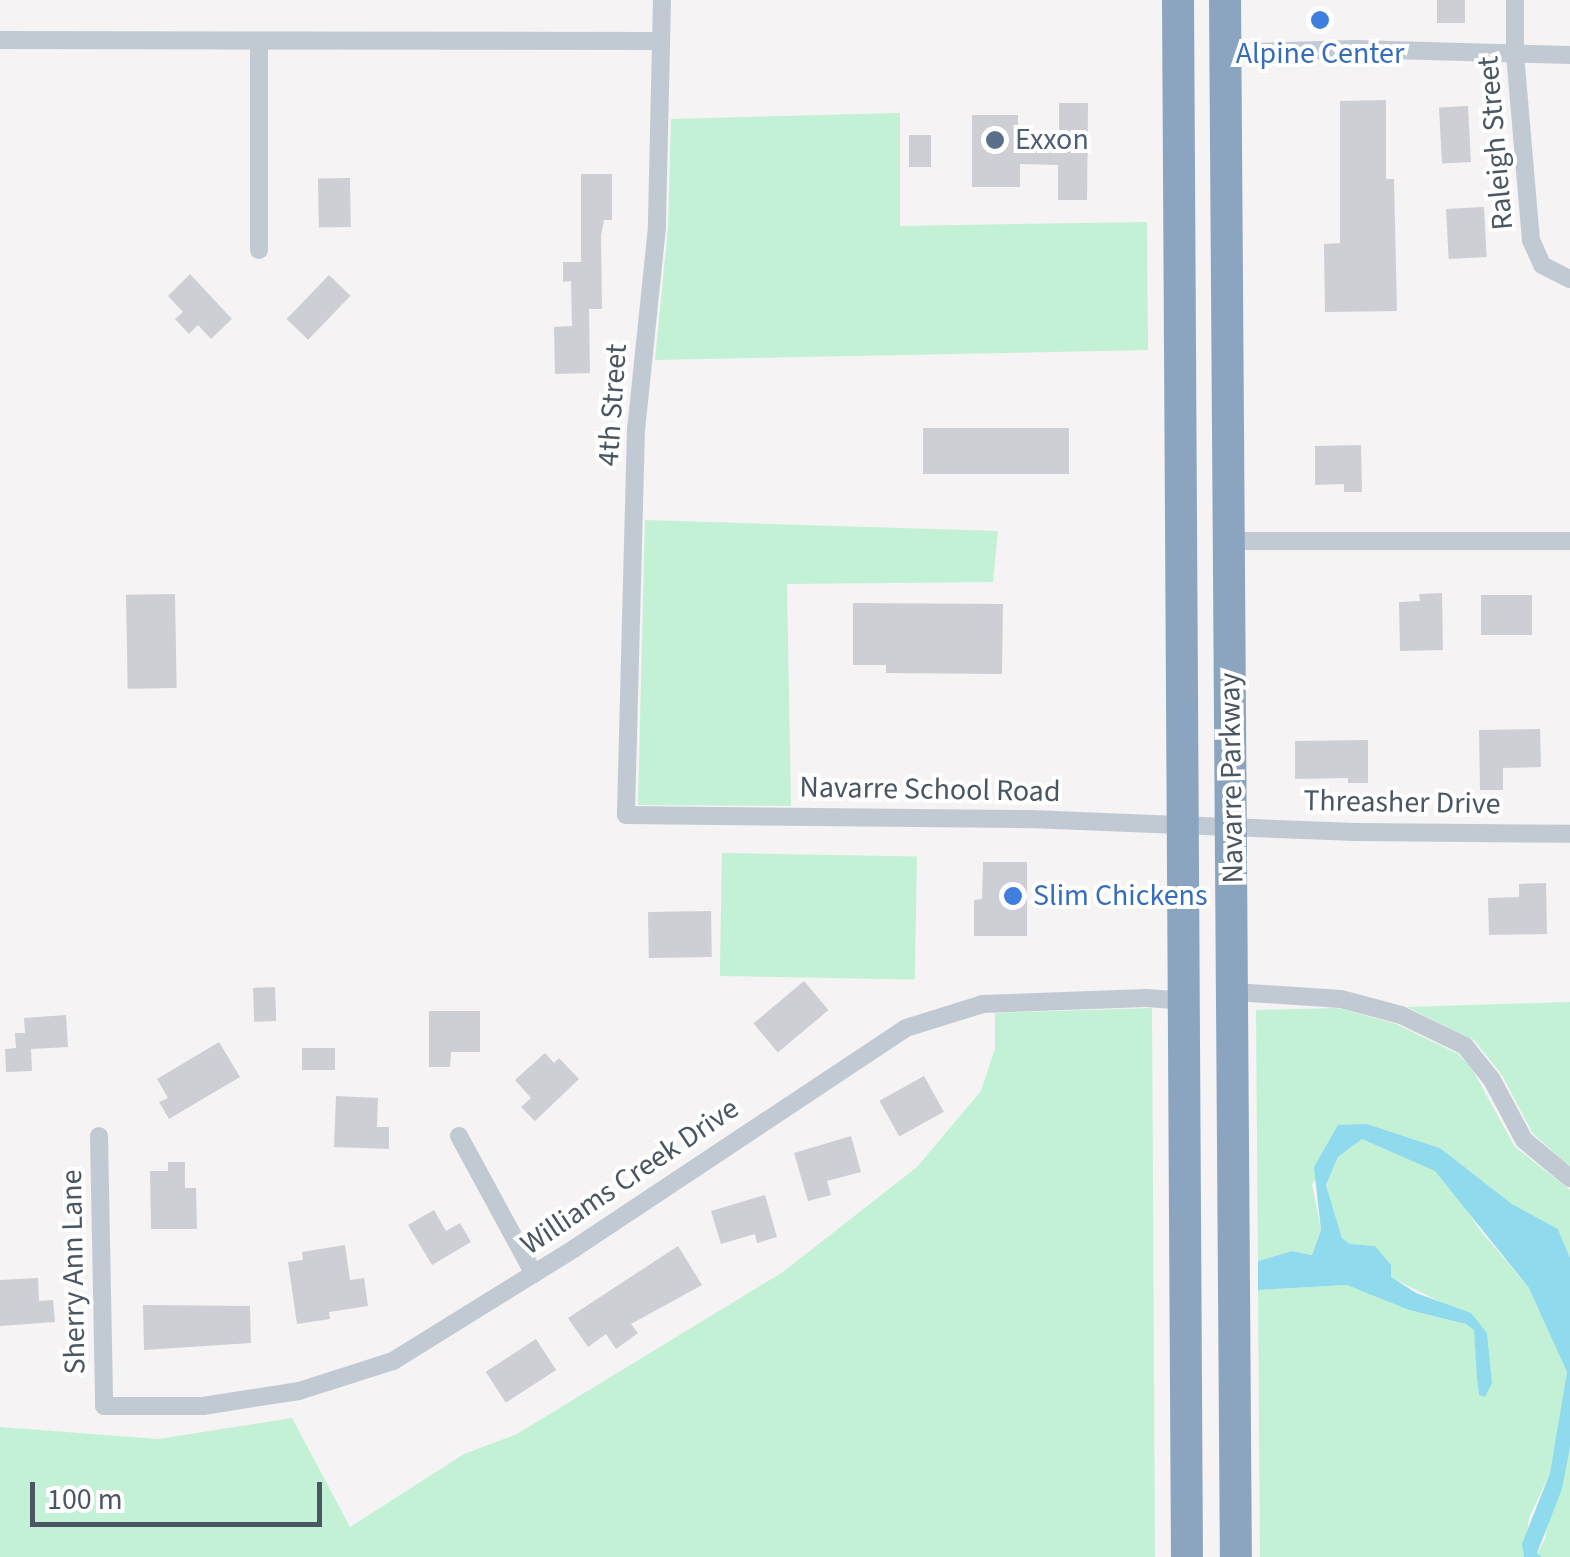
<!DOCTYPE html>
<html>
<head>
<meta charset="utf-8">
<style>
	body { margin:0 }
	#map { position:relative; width:1570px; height:1557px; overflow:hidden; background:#f5f3f3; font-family:"Source Sans 3",sans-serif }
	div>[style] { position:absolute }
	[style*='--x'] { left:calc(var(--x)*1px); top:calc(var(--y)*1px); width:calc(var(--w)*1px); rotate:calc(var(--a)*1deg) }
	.green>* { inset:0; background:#c3f1d5; transform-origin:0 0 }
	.water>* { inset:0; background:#90daee }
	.building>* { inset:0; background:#cdcfd5; transform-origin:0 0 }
	.street>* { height:18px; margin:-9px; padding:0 9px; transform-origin:9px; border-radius:9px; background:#c1cad2 }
	.highway>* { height:32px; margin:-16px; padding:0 16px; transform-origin:16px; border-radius:16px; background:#8ba5c1 }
	.dots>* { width:28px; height:28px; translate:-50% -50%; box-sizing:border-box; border:5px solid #fff; border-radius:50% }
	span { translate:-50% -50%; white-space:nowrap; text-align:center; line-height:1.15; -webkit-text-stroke:8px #fff; paint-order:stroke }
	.shop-label { font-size:30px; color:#366cbe }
	.left { translate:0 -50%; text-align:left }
	.service-label { font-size:30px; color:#4e5e75 }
	.street-label { font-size:30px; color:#4a5661 }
	.scale { position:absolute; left:30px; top:1482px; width:292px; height:45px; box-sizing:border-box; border:5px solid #4a5661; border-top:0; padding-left:12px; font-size:30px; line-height:35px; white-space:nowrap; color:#4a5661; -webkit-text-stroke:8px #fff; paint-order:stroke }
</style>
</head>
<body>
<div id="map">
	<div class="green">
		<i style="clip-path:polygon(900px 113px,900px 226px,1147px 222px,1148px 350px,655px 360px,668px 228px,671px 119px)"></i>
		<i style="clip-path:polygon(645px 520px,998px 531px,993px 582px,787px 584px,791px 806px,638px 805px)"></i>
		<i style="left:722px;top:853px;width:195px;height:123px;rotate:1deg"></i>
		<i style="clip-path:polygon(1570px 1002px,1570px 1166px,1533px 1134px,1502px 1075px,1474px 1040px,1407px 1007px)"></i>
		<i style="clip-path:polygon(1152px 1008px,1155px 1557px,0 1557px,0 1427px,158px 1439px,292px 1418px,350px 1527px,464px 1454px,517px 1434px,783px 1272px,917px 1167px,981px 1091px,995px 1048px,995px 1013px)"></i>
		<i style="clip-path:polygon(1338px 1008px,1396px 1024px,1458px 1054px,1471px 1067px,1515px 1147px,1570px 1190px,1570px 1258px,1558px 1229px,1512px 1204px,1440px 1148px,1367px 1124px,1312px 1184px,1321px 1230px,1312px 1255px,1292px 1251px,1258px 1261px,1256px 1010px)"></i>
		<i style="clip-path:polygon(1362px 1139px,1435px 1170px,1453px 1189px,1479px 1229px,1529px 1288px,1560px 1351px,1567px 1372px,1556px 1440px,1550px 1473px,1529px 1518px,1524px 1557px,1260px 1557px,1258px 1290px,1348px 1285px,1409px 1310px,1466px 1324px,1474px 1329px,1479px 1395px,1486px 1332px,1441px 1302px,1390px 1277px,1375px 1246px,1350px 1244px,1342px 1238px,1326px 1185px,1338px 1157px)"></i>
		<i style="clip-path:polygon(1570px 1447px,1570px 1557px,1542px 1557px,1537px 1554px,1546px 1537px,1545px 1526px)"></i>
	</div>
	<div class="water">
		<i style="clip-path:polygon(1367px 1124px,1440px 1148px,1512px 1204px,1558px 1229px,1570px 1258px,1570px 1447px,1562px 1489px,1537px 1553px,1542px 1557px,1524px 1557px,1522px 1544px,1550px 1473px,1567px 1372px,1529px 1288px,1435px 1171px,1362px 1139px,1338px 1157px,1326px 1185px,1342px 1238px,1350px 1244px,1375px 1246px,1391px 1265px,1391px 1277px,1416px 1293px,1471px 1313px,1487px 1333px,1492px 1383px,1485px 1397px,1479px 1395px,1477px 1378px,1474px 1330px,1466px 1324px,1409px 1310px,1347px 1285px,1258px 1290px,1258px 1261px,1292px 1251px,1312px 1255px,1321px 1230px,1314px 1167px,1338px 1125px)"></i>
	</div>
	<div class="building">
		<i style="left:1437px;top:0;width:28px;height:23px"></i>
		<i style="clip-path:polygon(1386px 100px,1386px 179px,1394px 179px,1397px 311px,1325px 312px,1324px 244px,1340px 243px,1340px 101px)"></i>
		<i style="clip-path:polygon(1059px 103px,1088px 103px,1087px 200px,1058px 200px,1058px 165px,1020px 164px,1020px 187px,972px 187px,972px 115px,1018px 115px,1018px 137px,1059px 137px)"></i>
		<i style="left:1468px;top:106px;width:56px;height:29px;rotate:87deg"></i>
		<i style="left:909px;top:135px;width:22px;height:32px"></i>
		<i style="clip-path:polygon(581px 174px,612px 174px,612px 220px,604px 220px,601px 236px,602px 309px,589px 309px,590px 373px,555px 374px,554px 327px,572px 326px,571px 281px,563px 282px,563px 262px,581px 262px)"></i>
		<i style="left:350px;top:178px;width:49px;height:32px;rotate:89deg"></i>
		<i style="left:1484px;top:207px;width:50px;height:38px;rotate:87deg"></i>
		<i style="clip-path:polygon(190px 274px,232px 319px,211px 339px,198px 325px,189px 334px,175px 319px,183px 312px,168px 296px)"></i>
		<i style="left:329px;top:275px;width:30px;height:61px;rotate:44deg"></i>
		<i style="left:923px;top:428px;width:146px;height:46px"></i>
		<i style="clip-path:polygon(1361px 445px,1362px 492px,1344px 492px,1344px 484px,1315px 485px,1315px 446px)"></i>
		<i style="clip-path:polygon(1442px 593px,1443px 650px,1400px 651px,1399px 602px,1420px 601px,1419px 594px)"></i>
		<i style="left:175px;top:594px;width:94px;height:49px;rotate:89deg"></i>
		<i style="left:1532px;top:595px;width:40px;height:51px;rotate:90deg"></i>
		<i style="clip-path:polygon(853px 603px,1003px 604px,1002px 674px,886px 673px,886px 665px,853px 665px)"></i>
		<i style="clip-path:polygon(1540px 729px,1541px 767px,1503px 768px,1503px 790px,1480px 790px,1479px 730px)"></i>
		<i style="clip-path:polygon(1368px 740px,1368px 783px,1348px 783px,1348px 778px,1295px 779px,1295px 741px)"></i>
		<i style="clip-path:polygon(983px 862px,1027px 862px,1027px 936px,974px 936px,974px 900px,982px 899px)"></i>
		<i style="clip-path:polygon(1546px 883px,1547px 934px,1489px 935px,1488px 898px,1519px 897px,1519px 884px)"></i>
		<i style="left:711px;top:911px;width:46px;height:63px;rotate:89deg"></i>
		<i style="left:804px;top:981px;width:38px;height:66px;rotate:50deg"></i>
		<i style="left:275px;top:987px;width:34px;height:22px;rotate:88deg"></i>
		<i style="clip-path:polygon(429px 1011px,480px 1011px,480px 1052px,451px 1052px,450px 1067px,429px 1067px)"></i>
		<i style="clip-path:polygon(66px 1015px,68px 1047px,31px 1049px,32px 1071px,6px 1072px,5px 1049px,16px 1048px,15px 1033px,25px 1033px,24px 1018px)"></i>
		<i style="clip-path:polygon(219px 1042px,240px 1077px,169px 1119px,159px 1102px,168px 1098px,157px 1079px)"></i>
		<i style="left:335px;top:1048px;width:22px;height:33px;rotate:90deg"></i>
		<i style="clip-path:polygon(545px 1053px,554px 1063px,559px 1058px,579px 1079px,535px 1121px,521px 1107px,531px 1098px,515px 1080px)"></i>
		<i style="left:924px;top:1076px;width:41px;height:51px;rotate:61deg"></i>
		<i style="clip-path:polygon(336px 1096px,378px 1098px,377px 1127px,389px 1127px,389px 1149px,334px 1147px)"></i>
		<i style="clip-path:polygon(851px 1136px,861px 1172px,827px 1181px,831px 1195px,808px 1201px,794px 1153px)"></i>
		<i style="clip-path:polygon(168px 1162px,185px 1162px,185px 1188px,196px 1188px,197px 1229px,151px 1229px,150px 1171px,168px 1171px)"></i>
		<i style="clip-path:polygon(765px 1195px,777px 1237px,757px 1243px,755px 1234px,721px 1244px,711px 1211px)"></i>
		<i style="clip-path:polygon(434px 1210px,446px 1231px,460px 1223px,471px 1242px,432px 1265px,408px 1225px)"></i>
		<i style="clip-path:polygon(345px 1245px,350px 1280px,364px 1278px,368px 1306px,329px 1312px,330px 1319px,297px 1324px,288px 1262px,303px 1260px,302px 1252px)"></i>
		<i style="clip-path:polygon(678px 1246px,702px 1285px,631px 1324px,638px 1333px,616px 1349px,606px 1334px,588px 1347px,568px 1318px)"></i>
		<i style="clip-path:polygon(38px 1278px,39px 1301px,53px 1300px,55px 1322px,0 1326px,0 1280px)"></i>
		<i style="clip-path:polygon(143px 1305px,250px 1306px,251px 1343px,144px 1350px)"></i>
		<i style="left:536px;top:1339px;width:37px;height:60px;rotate:57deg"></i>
	</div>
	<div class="street">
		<i style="--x:662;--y:0;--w:227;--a:91.3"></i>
		<i style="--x:657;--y:227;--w:203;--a:95.9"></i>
		<i style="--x:636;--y:429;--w:386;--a:91.5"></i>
		<i style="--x:626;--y:815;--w:404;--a:0.6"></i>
		<i style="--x:1030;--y:819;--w:326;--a:2.3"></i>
		<i style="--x:1356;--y:832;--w:214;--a:0.5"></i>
		<i style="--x:1515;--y:0;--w:54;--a:90"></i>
		<i style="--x:1515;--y:54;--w:187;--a:85.1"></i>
		<i style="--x:1531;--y:240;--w:27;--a:66"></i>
		<i style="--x:1542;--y:265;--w:31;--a:27"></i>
		<i style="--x:0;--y:40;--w:661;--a:0.09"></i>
		<i style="--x:1225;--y:53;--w:130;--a:-1.8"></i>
		<i style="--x:1355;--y:49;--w:215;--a:1.6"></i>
		<i style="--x:259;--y:250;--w:207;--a:-90"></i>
		<i style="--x:1229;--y:541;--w:341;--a:0"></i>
		<i style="--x:1234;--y:992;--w:107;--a:3.7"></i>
		<i style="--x:1341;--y:999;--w:62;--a:14.9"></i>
		<i style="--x:1401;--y:1015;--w:71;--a:25.8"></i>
		<i style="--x:1465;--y:1046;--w:43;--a:51.5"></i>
		<i style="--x:1492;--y:1080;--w:68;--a:61.9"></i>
		<i style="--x:1524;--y:1140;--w:60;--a:39.6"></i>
		<i style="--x:99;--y:1136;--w:270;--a:88.9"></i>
		<i style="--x:104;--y:1406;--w:99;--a:0"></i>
		<i style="--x:203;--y:1406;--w:97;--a:-8.9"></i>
		<i style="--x:299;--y:1391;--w:99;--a:-17.7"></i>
		<i style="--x:393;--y:1361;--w:214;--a:-31.8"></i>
		<i style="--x:575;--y:1248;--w:397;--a:-33.6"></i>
		<i style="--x:906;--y:1028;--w:81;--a:-17.3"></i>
		<i style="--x:983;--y:1004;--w:163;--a:-2.1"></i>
		<i style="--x:1146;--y:998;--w:39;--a:4"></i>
		<i style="--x:459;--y:1136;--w:157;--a:61.5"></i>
	</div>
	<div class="highway">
		<i style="--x:1178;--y:0;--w:1557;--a:89.67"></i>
		<i style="--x:1225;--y:0;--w:1557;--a:89.6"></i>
	</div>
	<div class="dots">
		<i style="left:1320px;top:20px;background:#3f7fe0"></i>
		<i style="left:995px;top:140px;background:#5c6f8a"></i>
		<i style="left:1013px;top:896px;background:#3f7fe0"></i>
	</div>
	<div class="shop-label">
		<span style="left:1320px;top:54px">Alpine Center</span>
		<span class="left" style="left:1033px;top:896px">Slim Chickens</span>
	</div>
	<div class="service-label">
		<span class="left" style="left:1015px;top:140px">Exxon</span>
	</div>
	<div class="street-label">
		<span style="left:1496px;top:143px;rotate:-95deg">Raleigh Street</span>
		<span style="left:613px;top:405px;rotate:-86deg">4th Street</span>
		<span style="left:1232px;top:778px;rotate:-91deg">Navarre Parkway</span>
		<span style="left:930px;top:790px;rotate:1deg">Navarre School Road</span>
		<span style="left:1402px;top:803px;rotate:1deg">Threasher Drive</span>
		<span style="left:630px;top:1177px;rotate:-34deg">Williams Creek Drive</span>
		<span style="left:74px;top:1272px;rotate:-91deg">Sherry Ann Lane</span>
	</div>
	<div class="scale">100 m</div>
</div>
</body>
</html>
